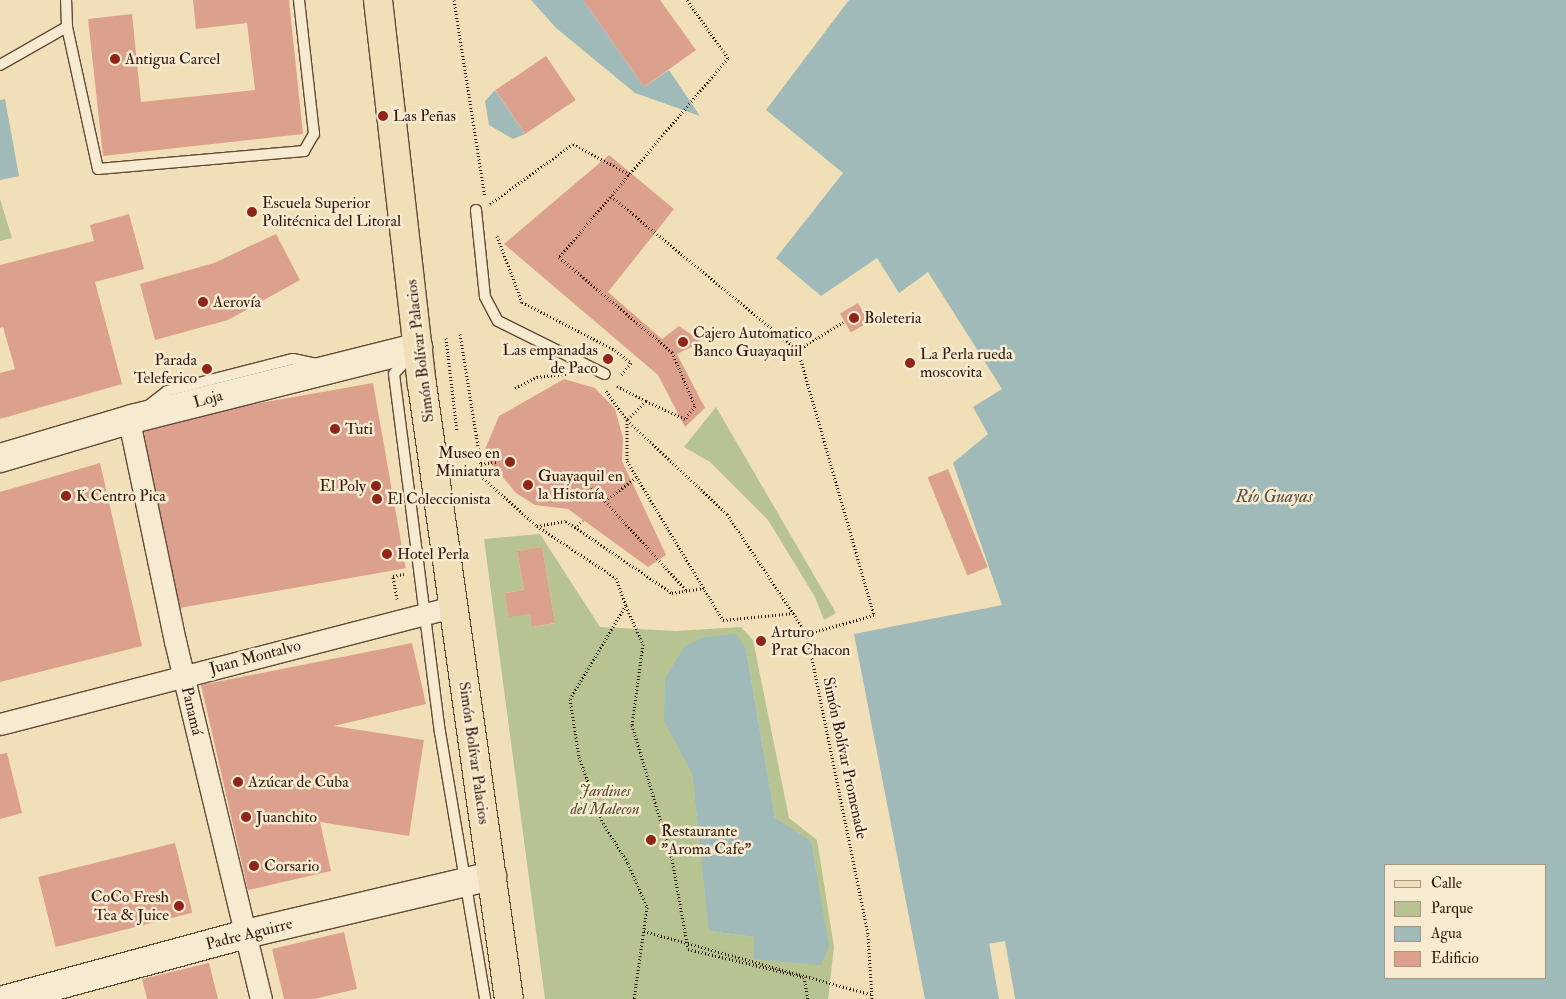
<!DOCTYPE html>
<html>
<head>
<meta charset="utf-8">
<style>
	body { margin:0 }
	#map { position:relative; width:1566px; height:999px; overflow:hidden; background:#f1e0b7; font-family:"IM FELL Double Pica",serif }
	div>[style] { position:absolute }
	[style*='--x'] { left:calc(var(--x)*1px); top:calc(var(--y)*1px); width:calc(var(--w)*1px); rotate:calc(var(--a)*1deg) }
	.green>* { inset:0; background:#b7c390 }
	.water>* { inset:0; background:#9fbab9 }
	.pier>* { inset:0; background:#f1e0b7; transform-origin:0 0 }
	.building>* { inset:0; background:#dca18d; transform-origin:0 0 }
	.path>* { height:3px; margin-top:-1.5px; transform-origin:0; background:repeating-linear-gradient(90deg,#31170d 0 1px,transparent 0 3.5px) }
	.roads { filter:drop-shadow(1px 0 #614938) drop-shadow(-1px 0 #614938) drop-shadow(0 1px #614938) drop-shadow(0 -1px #614938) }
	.lane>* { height:10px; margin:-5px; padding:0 5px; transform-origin:5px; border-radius:5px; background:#f6ebd0 }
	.street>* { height:21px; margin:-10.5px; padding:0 10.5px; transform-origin:10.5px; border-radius:10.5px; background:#f6ebd0 }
	.secondary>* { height:28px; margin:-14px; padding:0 14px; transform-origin:14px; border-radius:14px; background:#f6ebd0 }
	.primary>* { height:28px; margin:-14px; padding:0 14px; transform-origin:14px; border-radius:14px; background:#f1e0b7 }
	.path-bridge>* { height:3px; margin-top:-1.5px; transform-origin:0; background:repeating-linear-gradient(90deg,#31170d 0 1px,transparent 0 3.5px) }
	.dots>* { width:14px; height:14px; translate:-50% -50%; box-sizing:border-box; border:2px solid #f6ebd0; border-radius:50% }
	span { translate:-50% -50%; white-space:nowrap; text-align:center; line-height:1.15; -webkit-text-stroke:5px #f6ebd0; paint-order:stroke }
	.poi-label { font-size:16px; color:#31170d }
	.left { translate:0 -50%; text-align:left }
	.right { translate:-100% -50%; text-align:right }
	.street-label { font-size:16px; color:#31170d }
	.park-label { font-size:16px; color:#594b34; font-style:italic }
	.water-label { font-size:18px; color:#585049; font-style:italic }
	.legend { position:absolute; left:1384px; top:864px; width:162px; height:115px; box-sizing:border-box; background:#f6ebd0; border:1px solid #a79682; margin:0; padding:6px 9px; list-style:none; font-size:15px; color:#31170d }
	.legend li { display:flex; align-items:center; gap:10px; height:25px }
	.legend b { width:25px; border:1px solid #a79682 }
</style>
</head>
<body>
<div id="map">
	<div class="green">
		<i style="clip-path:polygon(0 199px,12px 238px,0 241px)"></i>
		<i style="clip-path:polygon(716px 407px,836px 613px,824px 620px,815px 597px,768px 520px,710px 462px,684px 447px)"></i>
		<i style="clip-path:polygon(evenodd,540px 534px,600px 627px,676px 631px,741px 627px,753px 640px,789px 818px,817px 840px,834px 947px,828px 999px,545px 999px,484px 539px,540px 534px,542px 547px,555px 623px,533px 627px,530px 614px,505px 593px,524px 590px,517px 551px,542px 547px,540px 534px,746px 649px,775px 819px,811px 841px,754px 959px,754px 937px,710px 931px,692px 773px,746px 649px)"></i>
	</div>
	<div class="water">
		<i style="clip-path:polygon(531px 0,583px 0,644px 87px,669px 70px,700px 116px,635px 93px,556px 28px)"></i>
		<i style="clip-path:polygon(evenodd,849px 0,1566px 0,1566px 999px,925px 999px,854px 634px,1002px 605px,953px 463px,988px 434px,973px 407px,1002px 389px,928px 272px,899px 293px,877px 258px,821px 296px,776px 258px,843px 173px,766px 110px,849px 0,1385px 865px,1545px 865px,1545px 978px,1385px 978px,1385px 865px)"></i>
		<i style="clip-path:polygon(495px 90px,525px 134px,513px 139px,489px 125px,485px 101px)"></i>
		<i style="clip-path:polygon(5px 99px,19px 176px,0 180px,0 100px)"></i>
		<i style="clip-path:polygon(736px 634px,746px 649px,775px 818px,811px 841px,829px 947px,821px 965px,754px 959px,754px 937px,709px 931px,692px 773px,664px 721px,665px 678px,685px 646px,704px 637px)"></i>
	</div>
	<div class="pier">
		<i style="left:1005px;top:941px;width:59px;height:16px;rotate:80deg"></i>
	</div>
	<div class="building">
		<i style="clip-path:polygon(193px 0,289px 0,303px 134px,103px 156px,88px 19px,132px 14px,141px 102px,255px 90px,247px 23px,196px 29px)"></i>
		<i style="clip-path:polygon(583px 0,660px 0,696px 50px,644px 87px)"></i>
		<i style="left:546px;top:56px;width:53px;height:61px;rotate:56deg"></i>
		<i style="clip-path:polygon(609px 155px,674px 209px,608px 292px,662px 339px,679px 326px,702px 342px,677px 354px,705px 408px,685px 427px,658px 375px,504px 244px)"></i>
		<i style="clip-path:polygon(129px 214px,144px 269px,95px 282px,122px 384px,0 419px,0 373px,15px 369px,3px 327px,0 328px,0 265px,94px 241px,90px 225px)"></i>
		<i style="clip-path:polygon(276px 234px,300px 280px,228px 320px,155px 340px,140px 284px,214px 263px)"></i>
		<i style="left:858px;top:303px;width:22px;height:21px;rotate:60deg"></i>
		<i style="clip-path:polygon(564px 379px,595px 388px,615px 409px,623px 438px,622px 461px,666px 555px,648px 567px,568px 509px,535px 505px,516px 493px,483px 454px,499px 416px)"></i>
		<i style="left:373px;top:383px;width:188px;height:234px;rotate:80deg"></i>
		<i style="clip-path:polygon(100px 463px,142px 646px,0 682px,0 492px)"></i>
		<i style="left:948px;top:469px;width:106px;height:22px;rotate:68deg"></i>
		<i style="clip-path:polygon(542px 547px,555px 623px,532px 627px,530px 614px,509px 617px,505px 593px,524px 590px,517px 551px)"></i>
		<i style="clip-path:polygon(412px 643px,426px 704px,334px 726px,424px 740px,409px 836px,320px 822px,331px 871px,248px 890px,201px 685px)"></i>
		<i style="clip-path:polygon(7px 753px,22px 813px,0 819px,0 754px)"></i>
		<i style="left:175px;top:843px;width:72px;height:141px;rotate:76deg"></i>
		<i style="clip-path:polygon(344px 932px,357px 989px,314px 999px,284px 999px,272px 949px)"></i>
		<i style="clip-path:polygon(209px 963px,218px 999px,147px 999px,142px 979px)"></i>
	</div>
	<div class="path">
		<i style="--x:454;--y:0;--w:199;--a:81.1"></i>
		<i style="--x:687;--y:0;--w:71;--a:54.7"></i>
		<i style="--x:728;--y:58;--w:261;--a:130.3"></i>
		<i style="--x:559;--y:257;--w:148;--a:40.1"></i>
		<i style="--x:672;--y:352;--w:59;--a:66.9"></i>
		<i style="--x:695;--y:406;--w:16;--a:128"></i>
		<i style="--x:685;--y:419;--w:43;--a:-155.2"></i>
		<i style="--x:646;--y:401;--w:27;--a:135"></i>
		<i style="--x:627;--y:420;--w:137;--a:43.2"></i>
		<i style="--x:727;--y:514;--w:144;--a:56.3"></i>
		<i style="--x:807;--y:634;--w:307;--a:78.5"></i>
		<i style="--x:868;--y:935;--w:64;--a:86.4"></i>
		<i style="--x:611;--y:196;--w:242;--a:39.5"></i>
		<i style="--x:798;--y:350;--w:276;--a:74"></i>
		<i style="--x:874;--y:615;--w:70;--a:164.2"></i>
		<i style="--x:490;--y:204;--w:102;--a:-35.9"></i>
		<i style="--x:573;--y:144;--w:64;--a:28.2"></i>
		<i style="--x:497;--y:236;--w:71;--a:69.3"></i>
		<i style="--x:522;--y:302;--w:105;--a:27.3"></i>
		<i style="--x:615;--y:350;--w:21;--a:39"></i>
		<i style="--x:631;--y:363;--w:16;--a:130"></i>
		<i style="--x:460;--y:334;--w:146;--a:80.9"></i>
		<i style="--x:483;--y:478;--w:72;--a:41.6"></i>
		<i style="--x:537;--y:526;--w:95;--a:33.4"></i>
		<i style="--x:616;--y:578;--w:29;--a:70"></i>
		<i style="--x:626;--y:605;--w:109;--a:120.8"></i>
		<i style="--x:570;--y:699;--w:59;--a:81.2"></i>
		<i style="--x:579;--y:757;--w:70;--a:70"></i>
		<i style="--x:603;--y:823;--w:47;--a:58"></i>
		<i style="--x:628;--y:863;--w:48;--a:66.6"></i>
		<i style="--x:647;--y:907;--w:93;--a:98"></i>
		<i style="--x:446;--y:338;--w:94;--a:83.3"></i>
		<i style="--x:798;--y:350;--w:53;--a:-31.9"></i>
		<i style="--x:617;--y:386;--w:33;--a:27"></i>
		<i style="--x:515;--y:388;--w:25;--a:-27"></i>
		<i style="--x:537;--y:377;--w:30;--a:-6"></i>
		<i style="--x:606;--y:391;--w:36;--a:54"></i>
		<i style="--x:627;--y:420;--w:41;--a:90"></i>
		<i style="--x:627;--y:461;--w:186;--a:58.9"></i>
		<i style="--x:723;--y:620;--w:71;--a:-5.6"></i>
		<i style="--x:481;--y:464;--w:15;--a:-8"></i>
		<i style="--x:591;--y:488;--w:19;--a:43"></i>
		<i style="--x:605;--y:501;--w:40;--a:-37"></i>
		<i style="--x:605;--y:501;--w:120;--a:47.7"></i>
		<i style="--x:537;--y:526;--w:29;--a:-10"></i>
		<i style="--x:566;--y:521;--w:128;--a:34.2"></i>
		<i style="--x:672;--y:593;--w:32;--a:-9"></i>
		<i style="--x:575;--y:528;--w:11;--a:-45"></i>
		<i style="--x:397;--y:599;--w:23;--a:-100"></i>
		<i style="--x:393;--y:576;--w:11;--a:-10"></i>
		<i style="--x:626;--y:606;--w:42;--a:65.9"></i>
		<i style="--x:643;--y:644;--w:82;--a:97.7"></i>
		<i style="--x:632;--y:725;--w:140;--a:73.4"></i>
		<i style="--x:672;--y:859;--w:91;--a:79.9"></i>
		<i style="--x:688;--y:949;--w:119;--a:13.6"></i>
		<i style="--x:804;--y:977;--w:22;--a:80"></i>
	</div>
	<div class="roads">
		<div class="lane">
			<i style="--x:67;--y:27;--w:145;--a:77.7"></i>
			<i style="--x:98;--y:169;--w:207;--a:-5"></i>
			<i style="--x:304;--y:151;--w:20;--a:-60"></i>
			<i style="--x:314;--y:134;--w:135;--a:-96.4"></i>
			<i style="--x:0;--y:65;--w:77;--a:-29.6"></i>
			<i style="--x:67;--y:27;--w:27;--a:-92"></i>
			<i style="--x:476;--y:210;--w:87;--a:84.1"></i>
			<i style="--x:485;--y:297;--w:27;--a:62"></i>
			<i style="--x:498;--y:321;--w:119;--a:26.4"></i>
			<i style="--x:411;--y:355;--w:25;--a:132"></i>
			<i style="--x:394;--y:374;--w:361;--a:82.7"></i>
			<i style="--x:440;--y:732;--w:271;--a:80.4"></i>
			<i style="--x:148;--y:406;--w:24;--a:-38"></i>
			<i style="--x:167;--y:391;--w:130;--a:-14.3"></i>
			<i style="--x:293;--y:359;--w:24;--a:12"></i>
		</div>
		<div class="street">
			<i style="--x:129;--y:421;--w:225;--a:78.2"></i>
			<i style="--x:175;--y:641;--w:368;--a:76.5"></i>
			<i style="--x:0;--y:724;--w:467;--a:-14.5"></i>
		</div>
		<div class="secondary">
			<i style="--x:0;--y:458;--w:138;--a:-16.5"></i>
			<i style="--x:132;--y:419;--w:295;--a:-14.1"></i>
			<i style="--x:7;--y:999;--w:248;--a:-15.2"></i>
			<i style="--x:246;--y:934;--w:253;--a:-13.3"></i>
		</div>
		<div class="primary">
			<i style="--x:378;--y:0;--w:387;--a:83.5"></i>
			<i style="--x:422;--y:384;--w:621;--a:81.95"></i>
		</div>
	</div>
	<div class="path-bridge">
		<i style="--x:644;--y:931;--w:238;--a:15.6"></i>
	</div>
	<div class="dots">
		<i style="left:115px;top:59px;background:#8f2418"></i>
		<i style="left:383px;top:116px;background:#8f2418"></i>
		<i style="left:252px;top:212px;background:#8f2418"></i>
		<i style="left:203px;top:302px;background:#8f2418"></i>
		<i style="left:854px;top:318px;background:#8f2418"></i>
		<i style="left:683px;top:342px;background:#8f2418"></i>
		<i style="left:608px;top:359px;background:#8f2418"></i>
		<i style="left:910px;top:363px;background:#8f2418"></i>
		<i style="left:207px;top:369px;background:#8f2418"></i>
		<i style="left:335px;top:429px;background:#8f2418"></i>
		<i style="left:510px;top:462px;background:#8f2418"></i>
		<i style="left:528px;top:485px;background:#8f2418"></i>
		<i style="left:376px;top:486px;background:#8f2418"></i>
		<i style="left:66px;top:496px;background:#8f2418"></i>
		<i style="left:377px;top:499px;background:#8f2418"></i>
		<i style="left:387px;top:554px;background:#8f2418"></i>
		<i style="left:761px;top:641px;background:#8f2418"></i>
		<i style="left:238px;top:782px;background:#8f2418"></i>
		<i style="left:246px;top:817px;background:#8f2418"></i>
		<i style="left:651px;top:840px;background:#8f2418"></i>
		<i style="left:254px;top:866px;background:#8f2418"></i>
		<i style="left:179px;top:906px;background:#8f2418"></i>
	</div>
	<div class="poi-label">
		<span class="left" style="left:125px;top:59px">Antigua Carcel</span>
		<span class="left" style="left:393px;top:116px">Las Peñas</span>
		<span class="left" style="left:262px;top:212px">Escuela Superior<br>Politécnica del Litoral</span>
		<span class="left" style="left:213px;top:302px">Aerovía</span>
		<span class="left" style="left:864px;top:318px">Boleteria</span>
		<span class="left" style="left:693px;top:342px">Cajero Automatico<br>Banco Guayaquil</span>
		<span class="right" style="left:598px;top:359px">Las empanadas<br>de Paco</span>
		<span class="left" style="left:920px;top:363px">La Perla rueda<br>moscovita</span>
		<span class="right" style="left:197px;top:369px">Parada<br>Teleferico</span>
		<span class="left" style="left:345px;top:429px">Tuti</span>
		<span class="right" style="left:500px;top:462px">Museo en<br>Miniatura</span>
		<span class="left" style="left:538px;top:485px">Guayaquil en<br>la Historía</span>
		<span class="right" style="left:366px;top:486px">El Poly</span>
		<span class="left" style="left:76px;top:496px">K Centro Pica</span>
		<span class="left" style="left:387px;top:499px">El Coleccionista</span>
		<span class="left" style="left:397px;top:554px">Hotel Perla</span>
		<span class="left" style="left:771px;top:641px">Arturo<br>Prat Chacon</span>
		<span class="left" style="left:248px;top:782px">Azúcar de Cuba</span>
		<span class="left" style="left:256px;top:817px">Juanchito</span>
		<span class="left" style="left:661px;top:840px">Restaurante<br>"Aroma Cafe"</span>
		<span class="left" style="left:264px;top:866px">Corsario</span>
		<span class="right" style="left:169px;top:906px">CoCo Fresh<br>Tea &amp; Juice</span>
	</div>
	<div class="street-label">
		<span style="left:420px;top:351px;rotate:-97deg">Simón Bolívar Palacios</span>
		<span style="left:208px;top:399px;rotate:-15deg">Loja</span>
		<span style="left:255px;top:657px;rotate:-15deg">Juan Montalvo</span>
		<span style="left:192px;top:711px;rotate:77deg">Panamá</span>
		<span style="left:474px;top:753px;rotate:82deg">Simón Bolívar Palacios</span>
		<span style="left:845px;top:758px;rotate:78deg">Simón Bolívar Promenade</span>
		<span style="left:249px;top:934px;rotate:-14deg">Padre Aguirre</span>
	</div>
	<div class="park-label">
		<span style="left:605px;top:800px">Jardines<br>del Malecon</span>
	</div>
	<div class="water-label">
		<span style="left:1274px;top:497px">Río Guayas</span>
	</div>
	<ul class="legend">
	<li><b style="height:6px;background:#f1e0b7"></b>Calle</li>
	<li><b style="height:14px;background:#b7c390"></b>Parque</li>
	<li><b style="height:14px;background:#9fbab9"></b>Agua</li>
	<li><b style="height:14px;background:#dca18d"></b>Edificio</li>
	</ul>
</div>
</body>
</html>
